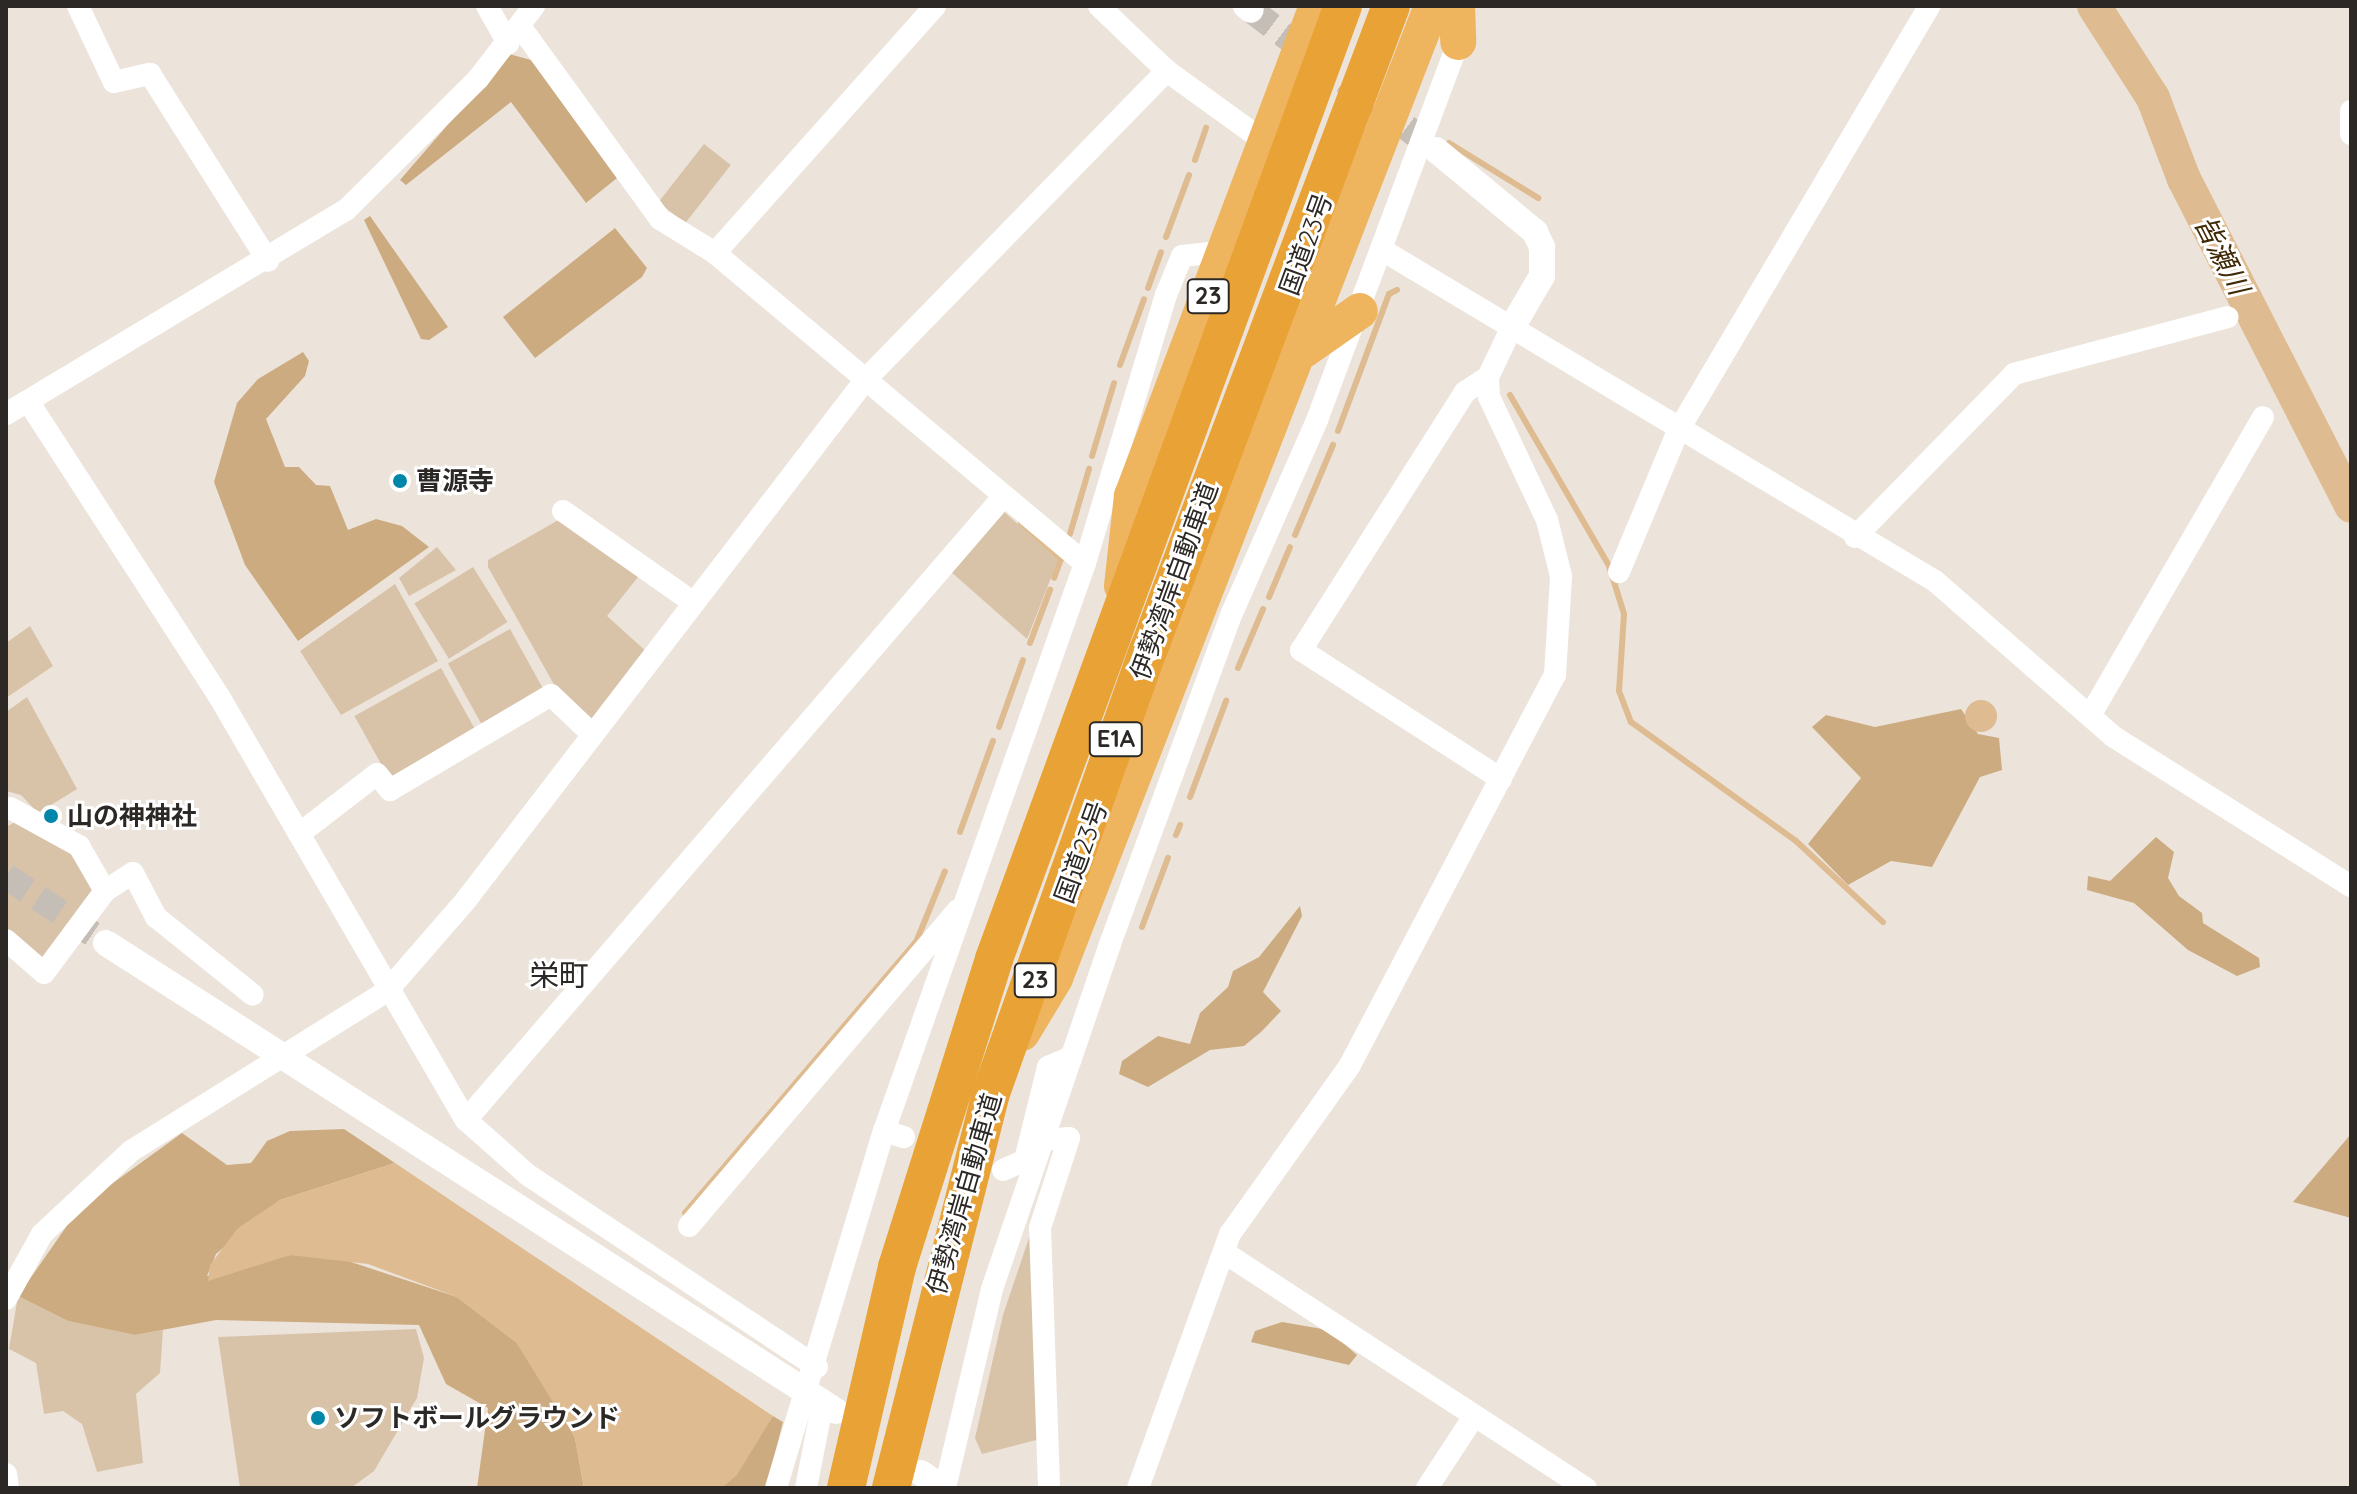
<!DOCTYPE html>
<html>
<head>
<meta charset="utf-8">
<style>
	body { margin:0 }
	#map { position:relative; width:2357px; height:1494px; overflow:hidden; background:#ece4da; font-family:Quicksand,"Noto Sans JP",sans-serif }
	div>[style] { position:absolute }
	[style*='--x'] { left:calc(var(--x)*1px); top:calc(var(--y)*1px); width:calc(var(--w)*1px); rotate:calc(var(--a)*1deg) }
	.green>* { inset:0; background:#d8c3a9; transform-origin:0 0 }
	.forest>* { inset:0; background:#cdab80 }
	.water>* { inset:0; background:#debb90 }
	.round { border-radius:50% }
	.stream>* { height:6px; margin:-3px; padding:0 3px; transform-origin:3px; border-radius:3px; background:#debb90 }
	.river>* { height:34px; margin:-17px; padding:0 17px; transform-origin:17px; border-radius:17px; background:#debb90 }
	.tertiary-tunnel>* { height:26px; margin-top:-13px; transform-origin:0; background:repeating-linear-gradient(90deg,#c5beb6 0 26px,transparent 0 39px) }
	.minor>* { height:22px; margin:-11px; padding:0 11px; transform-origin:11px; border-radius:11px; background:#fff }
	.tertiary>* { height:26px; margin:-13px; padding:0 13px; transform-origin:13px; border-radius:13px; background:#fff }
	.trunk>* { height:36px; margin:-18px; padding:0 18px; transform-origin:18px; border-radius:18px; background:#eeb45e }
	.motorway>* { height:38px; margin:-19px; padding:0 19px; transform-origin:19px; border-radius:19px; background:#e9a235 }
	.dots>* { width:22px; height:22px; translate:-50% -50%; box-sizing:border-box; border:4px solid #fff; border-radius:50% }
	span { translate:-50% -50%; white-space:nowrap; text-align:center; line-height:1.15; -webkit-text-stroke:6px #fff; paint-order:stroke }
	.shield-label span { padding:2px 6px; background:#fff; border:2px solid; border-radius:6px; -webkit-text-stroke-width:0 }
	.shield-label { font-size:24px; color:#2b2825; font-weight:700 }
	.street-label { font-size:26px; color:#2b2825 }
	.poi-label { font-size:26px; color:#2b2825; font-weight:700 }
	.left { translate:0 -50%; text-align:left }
	.water-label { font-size:28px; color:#402905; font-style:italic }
	.quarter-label { font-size:30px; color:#2b2825 }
	.frame { position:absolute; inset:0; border:8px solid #2b2825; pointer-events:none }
</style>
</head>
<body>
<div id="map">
	<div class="green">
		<i style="left:704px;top:144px;width:34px;height:74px;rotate:38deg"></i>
		<i style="clip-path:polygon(1002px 510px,1058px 560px,1027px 639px,950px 571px)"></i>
		<i style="clip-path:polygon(562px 518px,642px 572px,607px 616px,648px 653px,591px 721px,561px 697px,488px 567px,488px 560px)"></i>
		<i style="clip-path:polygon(437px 547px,456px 570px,409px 596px,399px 578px)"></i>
		<i style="left:473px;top:567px;width:65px;height:69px;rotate:58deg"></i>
		<i style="clip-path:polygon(395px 584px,438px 661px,341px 715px,300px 651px)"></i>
		<i style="clip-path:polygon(30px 626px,53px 666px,6px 698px,6px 643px)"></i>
		<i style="left:510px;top:629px;width:72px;height:71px;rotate:61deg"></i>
		<i style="left:441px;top:668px;width:71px;height:99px;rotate:61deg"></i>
		<i style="clip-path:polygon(27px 697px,77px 789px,38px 813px,21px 795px,6px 791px,6px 712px)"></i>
		<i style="clip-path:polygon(19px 820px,73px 852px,94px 890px,47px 957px,37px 957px,6px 930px,6px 827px)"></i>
		<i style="clip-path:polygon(1032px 1229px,1044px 1438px,982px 1454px,975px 1438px,1003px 1315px)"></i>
		<i style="clip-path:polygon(18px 1296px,68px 1321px,135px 1335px,163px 1330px,160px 1373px,136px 1394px,143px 1463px,97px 1472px,82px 1424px,63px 1411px,44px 1414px,36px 1363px,9px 1349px)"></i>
		<i style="clip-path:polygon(416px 1329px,424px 1358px,417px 1398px,374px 1471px,351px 1488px,240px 1488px,218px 1337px)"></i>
	</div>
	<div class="forest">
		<i style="clip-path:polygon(509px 54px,531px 60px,617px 178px,586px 203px,511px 102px,406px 185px,400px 180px)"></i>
		<i style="clip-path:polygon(370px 216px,448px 327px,429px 340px,421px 339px,364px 220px)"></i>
		<i style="clip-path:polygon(615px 228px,647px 268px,642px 277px,535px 358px,503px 317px)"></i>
		<i style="clip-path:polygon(303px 352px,309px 361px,305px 376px,266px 419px,285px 467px,299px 467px,316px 485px,330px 486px,348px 530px,376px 519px,402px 526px,429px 547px,298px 641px,245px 565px,214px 482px,237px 403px,258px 379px)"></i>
		<i style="clip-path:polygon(1961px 709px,1978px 734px,1999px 738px,2002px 770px,1980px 777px,1932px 867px,1891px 861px,1848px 885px,1808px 844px,1861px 778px,1812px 727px,1826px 715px,1875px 727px)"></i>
		<i style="clip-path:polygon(2156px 837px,2174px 852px,2168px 878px,2179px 896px,2202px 913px,2203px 923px,2259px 958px,2260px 967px,2237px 976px,2188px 950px,2134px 903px,2087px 890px,2088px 876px,2110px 881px)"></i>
		<i style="clip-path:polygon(1300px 906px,1302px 916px,1263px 992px,1281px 1011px,1261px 1032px,1244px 1046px,1210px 1050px,1148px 1087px,1119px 1074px,1122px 1061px,1158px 1036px,1190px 1044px,1200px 1013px,1228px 987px,1233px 971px,1259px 957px)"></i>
		<i style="clip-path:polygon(344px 1129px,395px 1163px,280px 1200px,216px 1254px,207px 1276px,290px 1255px,336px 1257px,457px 1297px,516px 1342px,549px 1387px,575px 1438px,584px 1488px,477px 1488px,488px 1408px,446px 1384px,419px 1325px,216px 1320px,135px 1335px,68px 1321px,18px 1296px,80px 1207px,182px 1133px,227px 1165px,251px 1163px,267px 1141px,290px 1131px)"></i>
		<i style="clip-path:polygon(2351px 1134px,2351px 1218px,2293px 1202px)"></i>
		<i style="clip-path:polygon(1282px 1322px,1328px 1330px,1357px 1355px,1349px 1365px,1251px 1342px,1255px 1331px)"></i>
		<i style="clip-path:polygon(773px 1416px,783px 1422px,766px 1488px,722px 1488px)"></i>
	</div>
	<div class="water">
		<i class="round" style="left:1965px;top:700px;width:32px;height:32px"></i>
		<i style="clip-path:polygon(395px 1163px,773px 1416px,737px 1475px,722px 1488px,584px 1488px,575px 1438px,516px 1342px,457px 1297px,368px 1264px,290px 1255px,208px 1281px,210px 1265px,238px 1228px,280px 1200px)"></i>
	</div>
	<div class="stream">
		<i style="--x:1449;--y:143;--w:105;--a:31.7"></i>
		<i style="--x:1195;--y:160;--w:34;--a:-71"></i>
		<i style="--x:1166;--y:237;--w:66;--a:-69.6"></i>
		<i style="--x:1148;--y:288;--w:38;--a:-70"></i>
		<i style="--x:1120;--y:365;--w:70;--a:-70"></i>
		<i style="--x:1510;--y:395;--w:198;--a:59.9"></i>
		<i style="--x:1609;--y:566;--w:50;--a:72.6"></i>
		<i style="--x:1624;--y:614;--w:77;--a:93.7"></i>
		<i style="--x:1619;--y:691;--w:33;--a:69"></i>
		<i style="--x:1631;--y:722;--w:203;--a:35.8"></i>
		<i style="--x:1796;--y:841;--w:119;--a:43"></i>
		<i style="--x:1338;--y:431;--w:146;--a:-69.6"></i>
		<i style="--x:1389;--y:294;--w:9;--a:-27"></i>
		<i style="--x:1092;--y:456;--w:76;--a:-73.2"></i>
		<i style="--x:1021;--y:523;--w:54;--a:42"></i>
		<i style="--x:1061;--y:559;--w:20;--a:110"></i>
		<i style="--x:1070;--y:534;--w:68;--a:-73.7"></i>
		<i style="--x:1295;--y:535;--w:98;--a:-67.1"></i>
		<i style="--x:1269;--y:597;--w:54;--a:-67.2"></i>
		<i style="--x:1030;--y:643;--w:57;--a:-69.3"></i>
		<i style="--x:1238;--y:668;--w:64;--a:-67"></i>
		<i style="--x:999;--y:727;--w:71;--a:-70.3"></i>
		<i style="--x:1190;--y:797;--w:103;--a:-69.4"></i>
		<i style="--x:960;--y:832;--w:97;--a:-70.1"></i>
		<i style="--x:1176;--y:835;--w:11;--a:-68"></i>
		<i style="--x:1142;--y:927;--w:74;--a:-69.4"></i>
		<i style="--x:685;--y:1213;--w:358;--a:-49.6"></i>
		<i style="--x:917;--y:940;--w:74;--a:-67.9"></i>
	</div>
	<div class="river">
		<i style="--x:2094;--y:6;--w:109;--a:57.3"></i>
		<i style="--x:2153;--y:98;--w:87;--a:69.1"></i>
		<i style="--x:2184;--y:179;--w:367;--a:62.9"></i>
	</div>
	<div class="tertiary-tunnel">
		<i style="--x:1251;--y:10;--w:232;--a:37.1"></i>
		<i style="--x:6;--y:876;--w:120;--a:33.8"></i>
	</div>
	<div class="minor">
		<i style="--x:78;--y:6;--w:84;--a:64.7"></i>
		<i style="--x:114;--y:82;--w:37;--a:-13"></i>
		<i style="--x:150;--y:74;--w:221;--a:57.7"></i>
		<i style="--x:487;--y:6;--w:43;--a:60.4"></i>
		<i style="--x:1099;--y:6;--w:94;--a:43.7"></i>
		<i style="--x:1167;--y:71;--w:121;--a:35.9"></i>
		<i style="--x:522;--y:29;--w:235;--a:54"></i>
		<i style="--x:660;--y:219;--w:65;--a:31.7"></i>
		<i style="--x:715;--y:253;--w:483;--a:40"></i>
		<i style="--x:2351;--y:111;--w:23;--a:90"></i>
		<i style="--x:1384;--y:251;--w:642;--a:30.92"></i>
		<i style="--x:1935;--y:581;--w:237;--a:41.1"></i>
		<i style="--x:2114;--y:737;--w:280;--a:32.2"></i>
		<i style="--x:715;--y:253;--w:331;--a:-48.3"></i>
		<i style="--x:1488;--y:377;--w:27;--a:147"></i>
		<i style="--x:1465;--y:392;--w:306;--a:122.4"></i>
		<i style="--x:1301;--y:650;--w:238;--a:32.8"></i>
		<i style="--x:28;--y:401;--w:354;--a:57.1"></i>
		<i style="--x:220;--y:698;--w:488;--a:59.8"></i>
		<i style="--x:466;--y:1120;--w:83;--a:41.6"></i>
		<i style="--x:528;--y:1175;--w:347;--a:33.6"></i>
		<i style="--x:6;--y:414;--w:397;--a:-31"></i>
		<i style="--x:346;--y:210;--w:186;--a:-44.8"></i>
		<i style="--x:478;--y:79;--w:92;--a:-52.5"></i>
		<i style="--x:563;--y:511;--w:160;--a:35.1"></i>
		<i style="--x:1855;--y:537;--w:228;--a:-45.7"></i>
		<i style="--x:2014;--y:374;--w:221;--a:-14.9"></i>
		<i style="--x:1619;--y:572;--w:153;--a:-67.3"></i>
		<i style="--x:1678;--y:431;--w:494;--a:-59.4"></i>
		<i style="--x:2091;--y:714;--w:343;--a:-59.9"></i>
		<i style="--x:10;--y:808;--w:79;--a:28.8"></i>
		<i style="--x:79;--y:846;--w:52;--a:60"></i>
		<i style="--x:105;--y:891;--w:33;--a:-33"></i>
		<i style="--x:133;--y:873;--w:50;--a:62.4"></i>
		<i style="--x:156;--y:917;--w:124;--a:38.8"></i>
		<i style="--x:299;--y:834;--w:98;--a:-37.6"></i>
		<i style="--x:377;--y:774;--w:21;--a:51"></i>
		<i style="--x:390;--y:790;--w:187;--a:-30.5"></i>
		<i style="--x:551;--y:695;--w:57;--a:43.6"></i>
		<i style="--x:6;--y:940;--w:50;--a:41"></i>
		<i style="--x:44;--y:973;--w:102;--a:-53.4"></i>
		<i style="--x:466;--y:1120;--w:822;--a:-49.24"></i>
		<i style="--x:884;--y:1131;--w:21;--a:17"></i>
		<i style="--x:1045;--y:1140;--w:24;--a:-5"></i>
		<i style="--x:1069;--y:1138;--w:95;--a:107.9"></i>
		<i style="--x:1040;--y:1228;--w:260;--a:88"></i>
		<i style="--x:1003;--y:1170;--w:24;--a:-24"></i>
		<i style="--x:1025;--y:1160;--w:96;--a:-76.1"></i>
		<i style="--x:1048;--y:1067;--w:25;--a:-23"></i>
		<i style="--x:689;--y:1226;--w:415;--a:-49.6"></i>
		<i style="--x:1225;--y:1253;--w:431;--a:33.1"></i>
		<i style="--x:6;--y:1299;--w:74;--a:-61"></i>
		<i style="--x:42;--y:1234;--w:122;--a:-43"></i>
		<i style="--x:131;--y:1151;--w:302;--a:-32"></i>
		<i style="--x:387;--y:991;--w:121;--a:-49"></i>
		<i style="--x:466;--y:900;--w:657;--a:-52.48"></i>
		<i style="--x:866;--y:379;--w:431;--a:-45.7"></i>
		<i style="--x:6;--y:1474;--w:14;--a:82"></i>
		<i style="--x:776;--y:1488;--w:373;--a:-73.2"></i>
		<i style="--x:884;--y:1131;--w:603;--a:-70.51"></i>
		<i style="--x:1085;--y:563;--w:280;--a:-73.2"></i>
		<i style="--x:1166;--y:295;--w:42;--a:-67.7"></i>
		<i style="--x:1182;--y:256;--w:43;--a:-6.6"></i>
		<i style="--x:806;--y:1488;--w:89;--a:-78.9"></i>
		<i style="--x:945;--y:1488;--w:204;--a:-76.7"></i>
		<i style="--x:992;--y:1289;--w:365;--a:-71.1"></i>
		<i style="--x:1110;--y:944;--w:353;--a:-69.8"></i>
		<i style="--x:1232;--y:613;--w:211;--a:-66.2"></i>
		<i style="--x:1317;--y:420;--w:414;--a:-69.5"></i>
		<i style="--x:1138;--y:1488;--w:270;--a:-70.1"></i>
		<i style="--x:1230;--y:1234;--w:207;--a:-54.6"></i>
		<i style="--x:1350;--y:1065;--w:441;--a:-62.3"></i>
		<i style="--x:1555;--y:675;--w:99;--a:-86.5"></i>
		<i style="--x:1561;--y:576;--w:58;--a:-104"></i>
		<i style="--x:1547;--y:520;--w:136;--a:-115.2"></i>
		<i style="--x:1489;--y:397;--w:20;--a:-93"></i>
		<i style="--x:1488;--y:377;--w:53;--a:-64.4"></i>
		<i style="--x:1427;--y:1488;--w:84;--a:-56.7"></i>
	</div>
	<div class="tertiary">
		<i style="--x:1246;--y:6;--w:6;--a:39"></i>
		<i style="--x:1436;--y:150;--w:129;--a:39.6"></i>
		<i style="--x:1535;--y:232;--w:17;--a:65"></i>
		<i style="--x:1542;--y:247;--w:29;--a:90"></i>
		<i style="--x:1542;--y:276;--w:61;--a:120.3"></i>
		<i style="--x:106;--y:943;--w:867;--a:32.66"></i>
		<i style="--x:921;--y:1473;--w:26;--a:36"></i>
	</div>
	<div class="trunk">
		<i style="--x:1457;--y:6;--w:36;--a:88"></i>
		<i style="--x:1304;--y:350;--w:68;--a:-34.9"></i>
		<i style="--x:1122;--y:586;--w:91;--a:-83.7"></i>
		<i style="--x:1132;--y:496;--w:524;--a:-69.32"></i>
		<i style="--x:1022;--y:1033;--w:64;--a:-59"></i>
		<i style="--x:1055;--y:978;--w:1043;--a:-68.8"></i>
	</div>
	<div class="motorway">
		<i style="--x:846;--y:1488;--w:227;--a:-77"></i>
		<i style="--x:897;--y:1267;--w:323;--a:-72.5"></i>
		<i style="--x:994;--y:959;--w:1015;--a:-69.89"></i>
		<i style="--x:891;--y:1488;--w:404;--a:-75.8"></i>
		<i style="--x:990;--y:1096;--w:472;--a:-70.5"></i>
		<i style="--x:1148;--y:651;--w:689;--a:-69.36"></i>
	</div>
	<div class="dots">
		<i style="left:400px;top:481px;background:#0086a8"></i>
		<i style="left:51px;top:816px;background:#0086a8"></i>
		<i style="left:318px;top:1418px;background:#0086a8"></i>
	</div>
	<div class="shield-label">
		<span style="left:1208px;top:296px">23</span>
		<span style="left:1116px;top:739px">E1A</span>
		<span style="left:1035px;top:980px">23</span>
	</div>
	<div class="street-label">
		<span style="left:1306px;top:244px;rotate:-70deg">国道23号</span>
		<span style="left:1174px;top:581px;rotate:-70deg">伊勢湾岸自動車道</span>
		<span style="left:1081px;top:852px;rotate:-70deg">国道23号</span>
		<span style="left:964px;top:1194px;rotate:-74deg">伊勢湾岸自動車道</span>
	</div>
	<div class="poi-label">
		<span class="left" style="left:416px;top:481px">曹源寺</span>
		<span class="left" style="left:67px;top:816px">山の神神社</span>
		<span class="left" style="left:334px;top:1418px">ソフトボールグラウンド</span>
	</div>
	<div class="water-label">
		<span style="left:2222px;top:255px;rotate:63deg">皆瀬川</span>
	</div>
	<div class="quarter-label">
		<span style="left:559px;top:975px">栄町</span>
	</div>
	<div class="frame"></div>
</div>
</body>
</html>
